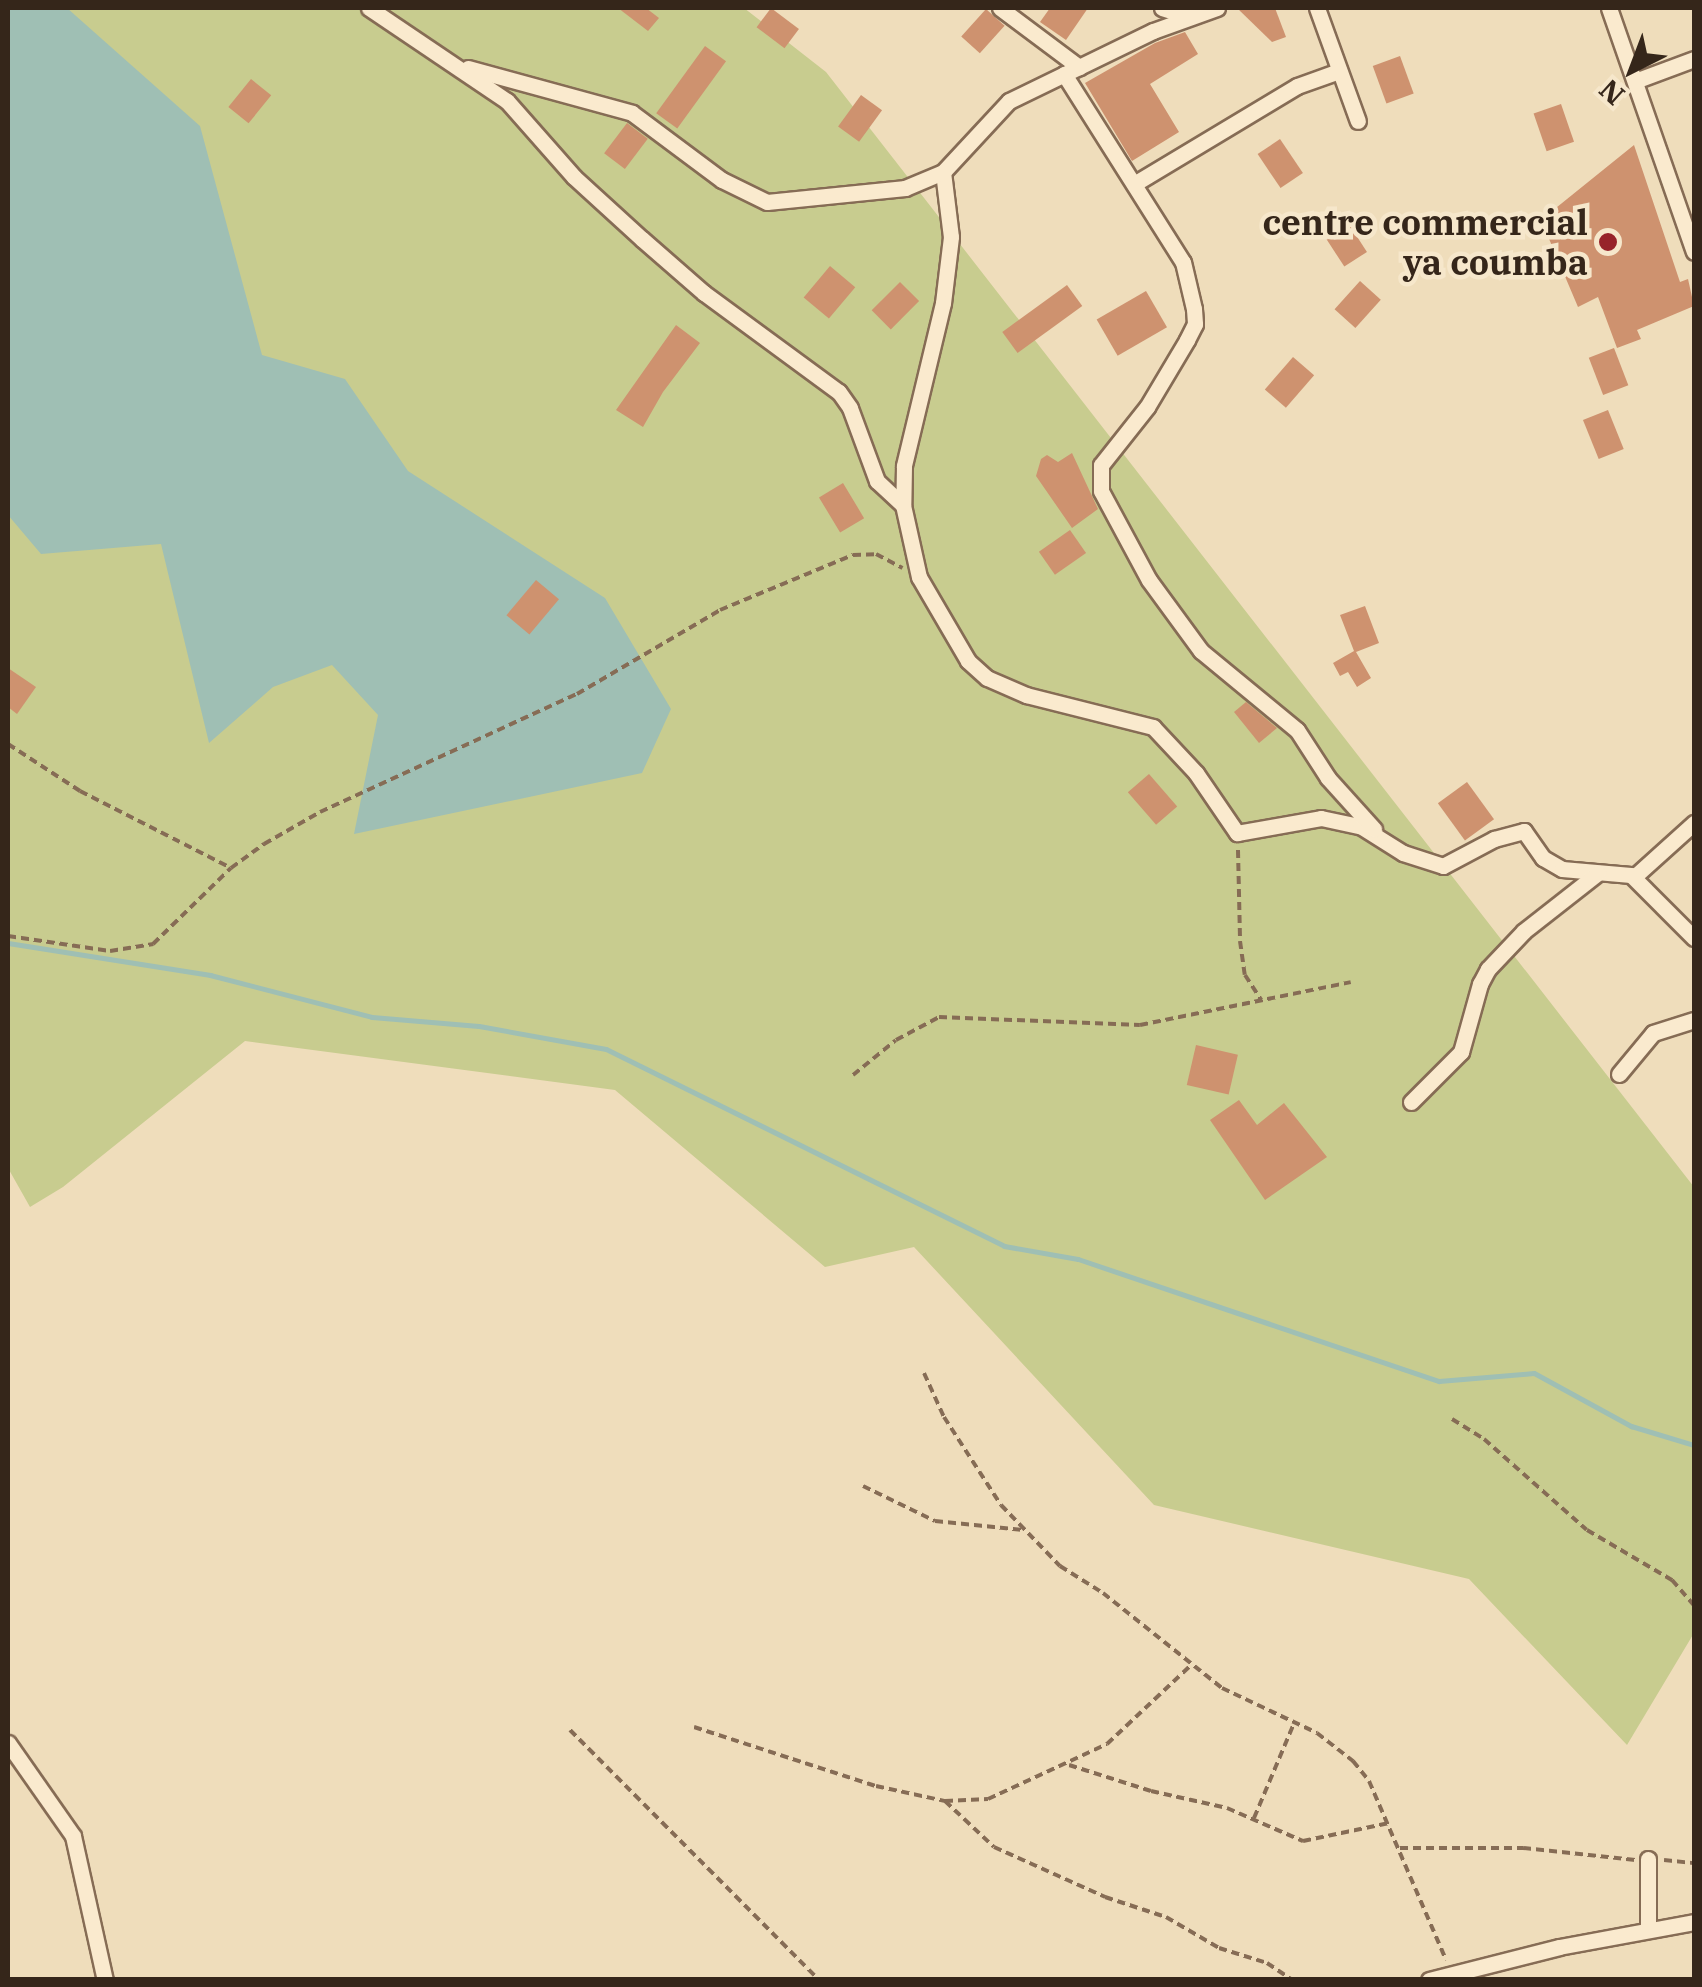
<!DOCTYPE html>
<html>
<head>
<meta charset="utf-8">
<style>
	body { margin:0 }
	#map { position:relative; width:1702px; height:1987px; overflow:hidden; background:#efddbb; font-family:"IBM Plex Serif",serif }
	div>[style] { position:absolute }
	[style*='--x'] { left:calc(var(--x)*1px); top:calc(var(--y)*1px); width:calc(var(--w)*1px); rotate:calc(var(--a)*1deg) }
	.green>* { inset:0; background:#c8cc8f }
	.water>* { inset:0; background:#9fbfb4 }
	.stream>* { height:5px; margin:-2.5px; padding:0 2.5px; transform-origin:2.5px; border-radius:2.5px; background:#9fbfb4 }
	.building>* { inset:0; background:#ce926f; transform-origin:0 0 }
	.path>* { height:4px; margin-top:-2px; transform-origin:0; background:repeating-linear-gradient(90deg,#866c55 0 8px,transparent 0 13px) }
	.roads { filter:drop-shadow(2px 0 #866c55) drop-shadow(-2px 0 #866c55) drop-shadow(0 2px #866c55) drop-shadow(0 -2px #866c55) }
	.minor>* { height:15px; margin:-7.5px; padding:0 7.5px; transform-origin:7.5px; border-radius:7.5px; background:#faeace }
	.dots>* { width:28px; height:28px; translate:-50% -50%; box-sizing:border-box; border:5px solid #f6e7cb; border-radius:50% }
	span { translate:-50% -50%; white-space:nowrap; text-align:center; line-height:1.15; -webkit-text-stroke:9px #f6e7cb; paint-order:stroke }
	.poi-label { font-size:35px; color:#35261a; font-weight:700 }
	.right { translate:-100% -50%; text-align:right }
	.frame { position:absolute; inset:0; border:10px solid #35261a; pointer-events:none }
	.north { position:absolute; left:1582px; top:20px; width:100px; height:100px; -webkit-text-stroke:8px #f6e7cb; paint-order:stroke; rotate:222deg; font-size:28px; font-weight:700; line-height:40px; text-align:center; color:#35261a }
	.north::after { content:''; display:block; margin:auto; width:35px; height:45px; background:#35261a; clip-path:polygon(50% 0,100% 100%,50% 72%,0 100%) }
</style>
</head>
<body>
<div id="map">
	<div class="green">
		<i style="clip-path:polygon(8px 8px,744px 8px,826px 72px,1694px 1187px,1694px 1633px,1627px 1745px,1469px 1579px,1154px 1505px,914px 1247px,825px 1267px,615px 1090px,245px 1041px,63px 1187px,30px 1207px,8px 1168px)"></i>
	</div>
	<div class="water">
		<i style="clip-path:polygon(8px 8px,67px 8px,200px 126px,262px 355px,345px 379px,408px 471px,605px 598px,671px 709px,642px 773px,354px 834px,378px 715px,332px 665px,273px 687px,209px 743px,161px 544px,41px 554px,8px 515px)"></i>
	</div>
	<div class="stream">
		<i style="--x:8;--y:943;--w:205;--a:9"></i>
		<i style="--x:210;--y:975;--w:167;--a:14.5"></i>
		<i style="--x:372;--y:1017;--w:107;--a:4.8"></i>
		<i style="--x:479;--y:1026;--w:129;--a:10.3"></i>
		<i style="--x:606;--y:1049;--w:444;--a:26.3"></i>
		<i style="--x:1004;--y:1246;--w:75;--a:10"></i>
		<i style="--x:1078;--y:1259;--w:381;--a:18.7"></i>
		<i style="--x:1439;--y:1381;--w:95;--a:-4.8"></i>
		<i style="--x:1534;--y:1373;--w:111;--a:28.7"></i>
		<i style="--x:1631;--y:1426;--w:66;--a:16.8"></i>
	</div>
	<div class="building">
		<i style="clip-path:polygon(618px 8px,646px 8px,659px 18px,648px 31px)"></i>
		<i style="left:771px;top:8px;width:35px;height:24px;rotate:37deg"></i>
		<i style="clip-path:polygon(1050px 8px,1088px 8px,1066px 40px,1040px 22px)"></i>
		<i style="clip-path:polygon(1237px 8px,1275px 8px,1286px 37px,1272px 42px)"></i>
		<i style="left:986px;top:9px;width:25px;height:37px;rotate:42deg"></i>
		<i style="clip-path:polygon(1185px 32px,1198px 54px,1150px 84px,1179px 132px,1132px 161px,1085px 83px,1155px 43px)"></i>
		<i style="left:705px;top:46px;width:26px;height:83px;rotate:36deg"></i>
		<i style="left:1400px;top:56px;width:40px;height:29px;rotate:70deg"></i>
		<i style="left:251px;top:79px;width:26px;height:36px;rotate:39deg"></i>
		<i style="left:861px;top:95px;width:26px;height:39px;rotate:36deg"></i>
		<i style="left:1561px;top:104px;width:40px;height:29px;rotate:71deg"></i>
		<i style="left:627px;top:123px;width:26px;height:38px;rotate:37deg"></i>
		<i style="left:1280px;top:139px;width:41px;height:27px;rotate:56deg"></i>
		<i style="clip-path:polygon(1634px 145px,1680px 282px,1688px 279px,1694px 306px,1637px 330px,1641px 339px,1617px 348px,1598px 297px,1578px 307px,1541px 220px)"></i>
		<i style="left:1343px;top:215px;width:44px;height:27px;rotate:57deg"></i>
		<i style="left:830px;top:266px;width:33px;height:41px;rotate:40deg"></i>
		<i style="left:1360px;top:281px;width:28px;height:38px;rotate:42deg"></i>
		<i style="left:900px;top:282px;width:27px;height:40px;rotate:45deg"></i>
		<i style="left:1067px;top:285px;width:26px;height:80px;rotate:54deg"></i>
		<i style="left:1146px;top:291px;width:42px;height:57px;rotate:60deg"></i>
		<i style="clip-path:polygon(676px 325px,700px 343px,663px 392px,643px 427px,616px 410px)"></i>
		<i style="left:1614px;top:348px;width:40px;height:27px;rotate:69deg"></i>
		<i style="left:1293px;top:357px;width:28px;height:43px;rotate:41deg"></i>
		<i style="left:1608px;top:410px;width:42px;height:27px;rotate:68deg"></i>
		<i style="clip-path:polygon(1072px 453px,1098px 509px,1072px 528px,1036px 476px,1041px 459px,1047px 455px,1058px 462px)"></i>
		<i style="left:843px;top:483px;width:41px;height:28px;rotate:59deg"></i>
		<i style="left:1070px;top:530px;width:28px;height:38px;rotate:55deg"></i>
		<i style="left:536px;top:580px;width:30px;height:46px;rotate:40deg"></i>
		<i style="clip-path:polygon(1365px 606px,1379px 643px,1356px 652px,1371px 678px,1357px 687px,1348px 672px,1340px 676px,1333px 663px,1354px 651px,1340px 615px)"></i>
		<i style="clip-path:polygon(8px 668px,36px 687px,17px 714px,8px 707px)"></i>
		<i style="clip-path:polygon(1246px 702px,1277px 728px,1259px 743px,1234px 712px)"></i>
		<i style="left:1149px;top:774px;width:43px;height:28px;rotate:49deg"></i>
		<i style="left:1467px;top:782px;width:46px;height:36px;rotate:54deg"></i>
		<i style="left:1196px;top:1045px;width:43px;height:41px;rotate:13deg"></i>
		<i style="clip-path:polygon(1239px 1100px,1257px 1125px,1284px 1103px,1327px 1157px,1265px 1200px,1210px 1120px)"></i>
	</div>
	<div class="path">
		<i style="--x:8;--y:744;--w:86;--a:33.1"></i>
		<i style="--x:80;--y:791;--w:169;--a:27"></i>
		<i style="--x:1238;--y:850;--w:91;--a:88.7"></i>
		<i style="--x:1240;--y:941;--w:34;--a:82"></i>
		<i style="--x:1245;--y:975;--w:30;--a:57"></i>
		<i style="--x:8;--y:936;--w:103;--a:8.4"></i>
		<i style="--x:110;--y:951;--w:44;--a:-9.2"></i>
		<i style="--x:153;--y:944;--w:109;--a:-44.3"></i>
		<i style="--x:231;--y:868;--w:41;--a:-36"></i>
		<i style="--x:264;--y:844;--w:64;--a:-29.7"></i>
		<i style="--x:320;--y:812;--w:283;--a:-24.7"></i>
		<i style="--x:577;--y:694;--w:166;--a:-30.4"></i>
		<i style="--x:720;--y:610;--w:144;--a:-22.5"></i>
		<i style="--x:853;--y:555;--w:23;--a:-2"></i>
		<i style="--x:876;--y:554;--w:30;--a:28"></i>
		<i style="--x:853;--y:1075;--w:55;--a:-39.1"></i>
		<i style="--x:896;--y:1040;--w:49;--a:-28.1"></i>
		<i style="--x:939;--y:1017;--w:201;--a:2.3"></i>
		<i style="--x:1140;--y:1025;--w:215;--a:-11.5"></i>
		<i style="--x:924;--y:1373;--w:48;--a:65.6"></i>
		<i style="--x:944;--y:1417;--w:105;--a:57.1"></i>
		<i style="--x:1001;--y:1505;--w:85;--a:46"></i>
		<i style="--x:1060;--y:1566;--w:51;--a:32.1"></i>
		<i style="--x:1103;--y:1593;--w:152;--a:38.6"></i>
		<i style="--x:1222;--y:1688;--w:105;--a:25.3"></i>
		<i style="--x:1317;--y:1733;--w:46;--a:37.9"></i>
		<i style="--x:1353;--y:1761;--w:26;--a:51"></i>
		<i style="--x:1369;--y:1781;--w:195;--a:66.7"></i>
		<i style="--x:1452;--y:1419;--w:38;--a:32"></i>
		<i style="--x:1484;--y:1439;--w:137;--a:41.5"></i>
		<i style="--x:1587;--y:1530;--w:99;--a:30.5"></i>
		<i style="--x:1672;--y:1580;--w:33;--a:49"></i>
		<i style="--x:863;--y:1486;--w:80;--a:25.9"></i>
		<i style="--x:935;--y:1521;--w:88;--a:5.8"></i>
		<i style="--x:694;--y:1727;--w:191;--a:18"></i>
		<i style="--x:876;--y:1786;--w:71;--a:12.3"></i>
		<i style="--x:945;--y:1801;--w:43;--a:-2.7"></i>
		<i style="--x:988;--y:1799;--w:131;--a:-24.8"></i>
		<i style="--x:1107;--y:1744;--w:115;--a:-43.2"></i>
		<i style="--x:570;--y:1730;--w:353;--a:45.1"></i>
		<i style="--x:1069;--y:1765;--w:86;--a:17.6"></i>
		<i style="--x:1151;--y:1791;--w:78;--a:12.6"></i>
		<i style="--x:1227;--y:1808;--w:83;--a:23.5"></i>
		<i style="--x:1303;--y:1841;--w:88;--a:-11.8"></i>
		<i style="--x:945;--y:1801;--w:67;--a:43.2"></i>
		<i style="--x:994;--y:1847;--w:122;--a:24.2"></i>
		<i style="--x:1105;--y:1897;--w:64;--a:18.2"></i>
		<i style="--x:1166;--y:1917;--w:61;--a:30.3"></i>
		<i style="--x:1219;--y:1948;--w:50;--a:17.4"></i>
		<i style="--x:1267;--y:1963;--w:30;--a:34"></i>
		<i style="--x:1254;--y:1818;--w:105;--a:-67.1"></i>
		<i style="--x:1400;--y:1848;--w:123;--a:0"></i>
		<i style="--x:1523;--y:1848;--w:113;--a:6.1"></i>
		<i style="--x:1664;--y:1860;--w:30;--a:6"></i>
	</div>
	<div class="roads">
		<div class="minor">
			<i style="--x:369;--y:8;--w:166;--a:34"></i>
			<i style="--x:507;--y:101;--w:101;--a:48.6"></i>
			<i style="--x:574;--y:177;--w:92;--a:42.4"></i>
			<i style="--x:642;--y:239;--w:82;--a:41.1"></i>
			<i style="--x:704;--y:293;--w:167;--a:36.3"></i>
			<i style="--x:839;--y:392;--w:19;--a:55"></i>
			<i style="--x:850;--y:408;--w:78;--a:69.7"></i>
			<i style="--x:877;--y:481;--w:35;--a:43"></i>
			<i style="--x:1000;--y:8;--w:99;--a:36.8"></i>
			<i style="--x:1162;--y:8;--w:29;--a:18"></i>
			<i style="--x:1217;--y:8;--w:68;--a:160.2"></i>
			<i style="--x:1153;--y:31;--w:160;--a:154.1"></i>
			<i style="--x:1009;--y:101;--w:97;--a:132.9"></i>
			<i style="--x:943;--y:172;--w:65;--a:83"></i>
			<i style="--x:951;--y:237;--w:66;--a:96.9"></i>
			<i style="--x:943;--y:303;--w:168;--a:103.5"></i>
			<i style="--x:904;--y:466;--w:39;--a:91"></i>
			<i style="--x:903;--y:505;--w:74;--a:77.5"></i>
			<i style="--x:919;--y:577;--w:97;--a:59.7"></i>
			<i style="--x:968;--y:661;--w:25;--a:42"></i>
			<i style="--x:987;--y:678;--w:43;--a:23.6"></i>
			<i style="--x:1026;--y:695;--w:131;--a:14.1"></i>
			<i style="--x:1153;--y:727;--w:63;--a:46.9"></i>
			<i style="--x:1196;--y:773;--w:73;--a:55.7"></i>
			<i style="--x:1237;--y:833;--w:85;--a:-10.1"></i>
			<i style="--x:1321;--y:818;--w:40;--a:12"></i>
			<i style="--x:1360;--y:826;--w:51;--a:32.1"></i>
			<i style="--x:1403;--y:853;--w:42;--a:18"></i>
			<i style="--x:1443;--y:866;--w:58;--a:-27.9"></i>
			<i style="--x:1494;--y:839;--w:31;--a:-15"></i>
			<i style="--x:1524;--y:831;--w:33;--a:55"></i>
			<i style="--x:1543;--y:858;--w:22;--a:30"></i>
			<i style="--x:1562;--y:869;--w:69;--a:5"></i>
			<i style="--x:1631;--y:875;--w:89;--a:45"></i>
			<i style="--x:1317;--y:8;--w:120;--a:70.1"></i>
			<i style="--x:1609;--y:8;--w:258;--a:70.8"></i>
			<i style="--x:468;--y:68;--w:170;--a:15.3"></i>
			<i style="--x:632;--y:113;--w:112;--a:36.7"></i>
			<i style="--x:722;--y:180;--w:50;--a:26.1"></i>
			<i style="--x:767;--y:202;--w:139;--a:-5.8"></i>
			<i style="--x:905;--y:188;--w:41;--a:-22.8"></i>
			<i style="--x:1064;--y:74;--w:222;--a:57.7"></i>
			<i style="--x:1183;--y:262;--w:48;--a:76.8"></i>
			<i style="--x:1194;--y:309;--w:15;--a:86"></i>
			<i style="--x:1195;--y:324;--w:18;--a:117"></i>
			<i style="--x:1187;--y:340;--w:78;--a:120.8"></i>
			<i style="--x:1147;--y:407;--w:74;--a:128.4"></i>
			<i style="--x:1101;--y:465;--w:26;--a:90"></i>
			<i style="--x:1101;--y:491;--w:101;--a:61.7"></i>
			<i style="--x:1149;--y:580;--w:88;--a:53.8"></i>
			<i style="--x:1201;--y:651;--w:124;--a:39.5"></i>
			<i style="--x:1297;--y:730;--w:57;--a:57.1"></i>
			<i style="--x:1328;--y:778;--w:69;--a:48"></i>
			<i style="--x:1635;--y:81;--w:63;--a:-20.4"></i>
			<i style="--x:1134;--y:184;--w:190;--a:-31"></i>
			<i style="--x:1297;--y:86;--w:45;--a:-19.7"></i>
			<i style="--x:1634;--y:877;--w:81;--a:-42"></i>
			<i style="--x:1619;--y:1074;--w:53;--a:-50.3"></i>
			<i style="--x:1653;--y:1033;--w:43;--a:-17.6"></i>
			<i style="--x:1411;--y:1102;--w:71;--a:-45"></i>
			<i style="--x:1461;--y:1052;--w:71;--a:-74.4"></i>
			<i style="--x:1480;--y:984;--w:17;--a:-62"></i>
			<i style="--x:1488;--y:969;--w:52;--a:-46.5"></i>
			<i style="--x:1524;--y:931;--w:94;--a:-38.1"></i>
			<i style="--x:8;--y:1743;--w:113;--a:55"></i>
			<i style="--x:73;--y:1836;--w:148;--a:77.5"></i>
			<i style="--x:1648;--y:1930;--w:71;--a:-90"></i>
			<i style="--x:1429;--y:1980;--w:134;--a:-14.2"></i>
			<i style="--x:1559;--y:1947;--w:137;--a:-10.5"></i>
		</div>
	</div>
	<div class="dots">
		<i style="left:1608px;top:242px;background:#97232a"></i>
	</div>
	<div class="poi-label">
		<span class="right" style="left:1588px;top:242px">centre commercial<br>ya coumba</span>
	</div>
	<div class="frame"></div>
	<div class="north">N</div>
</div>
</body>
</html>
